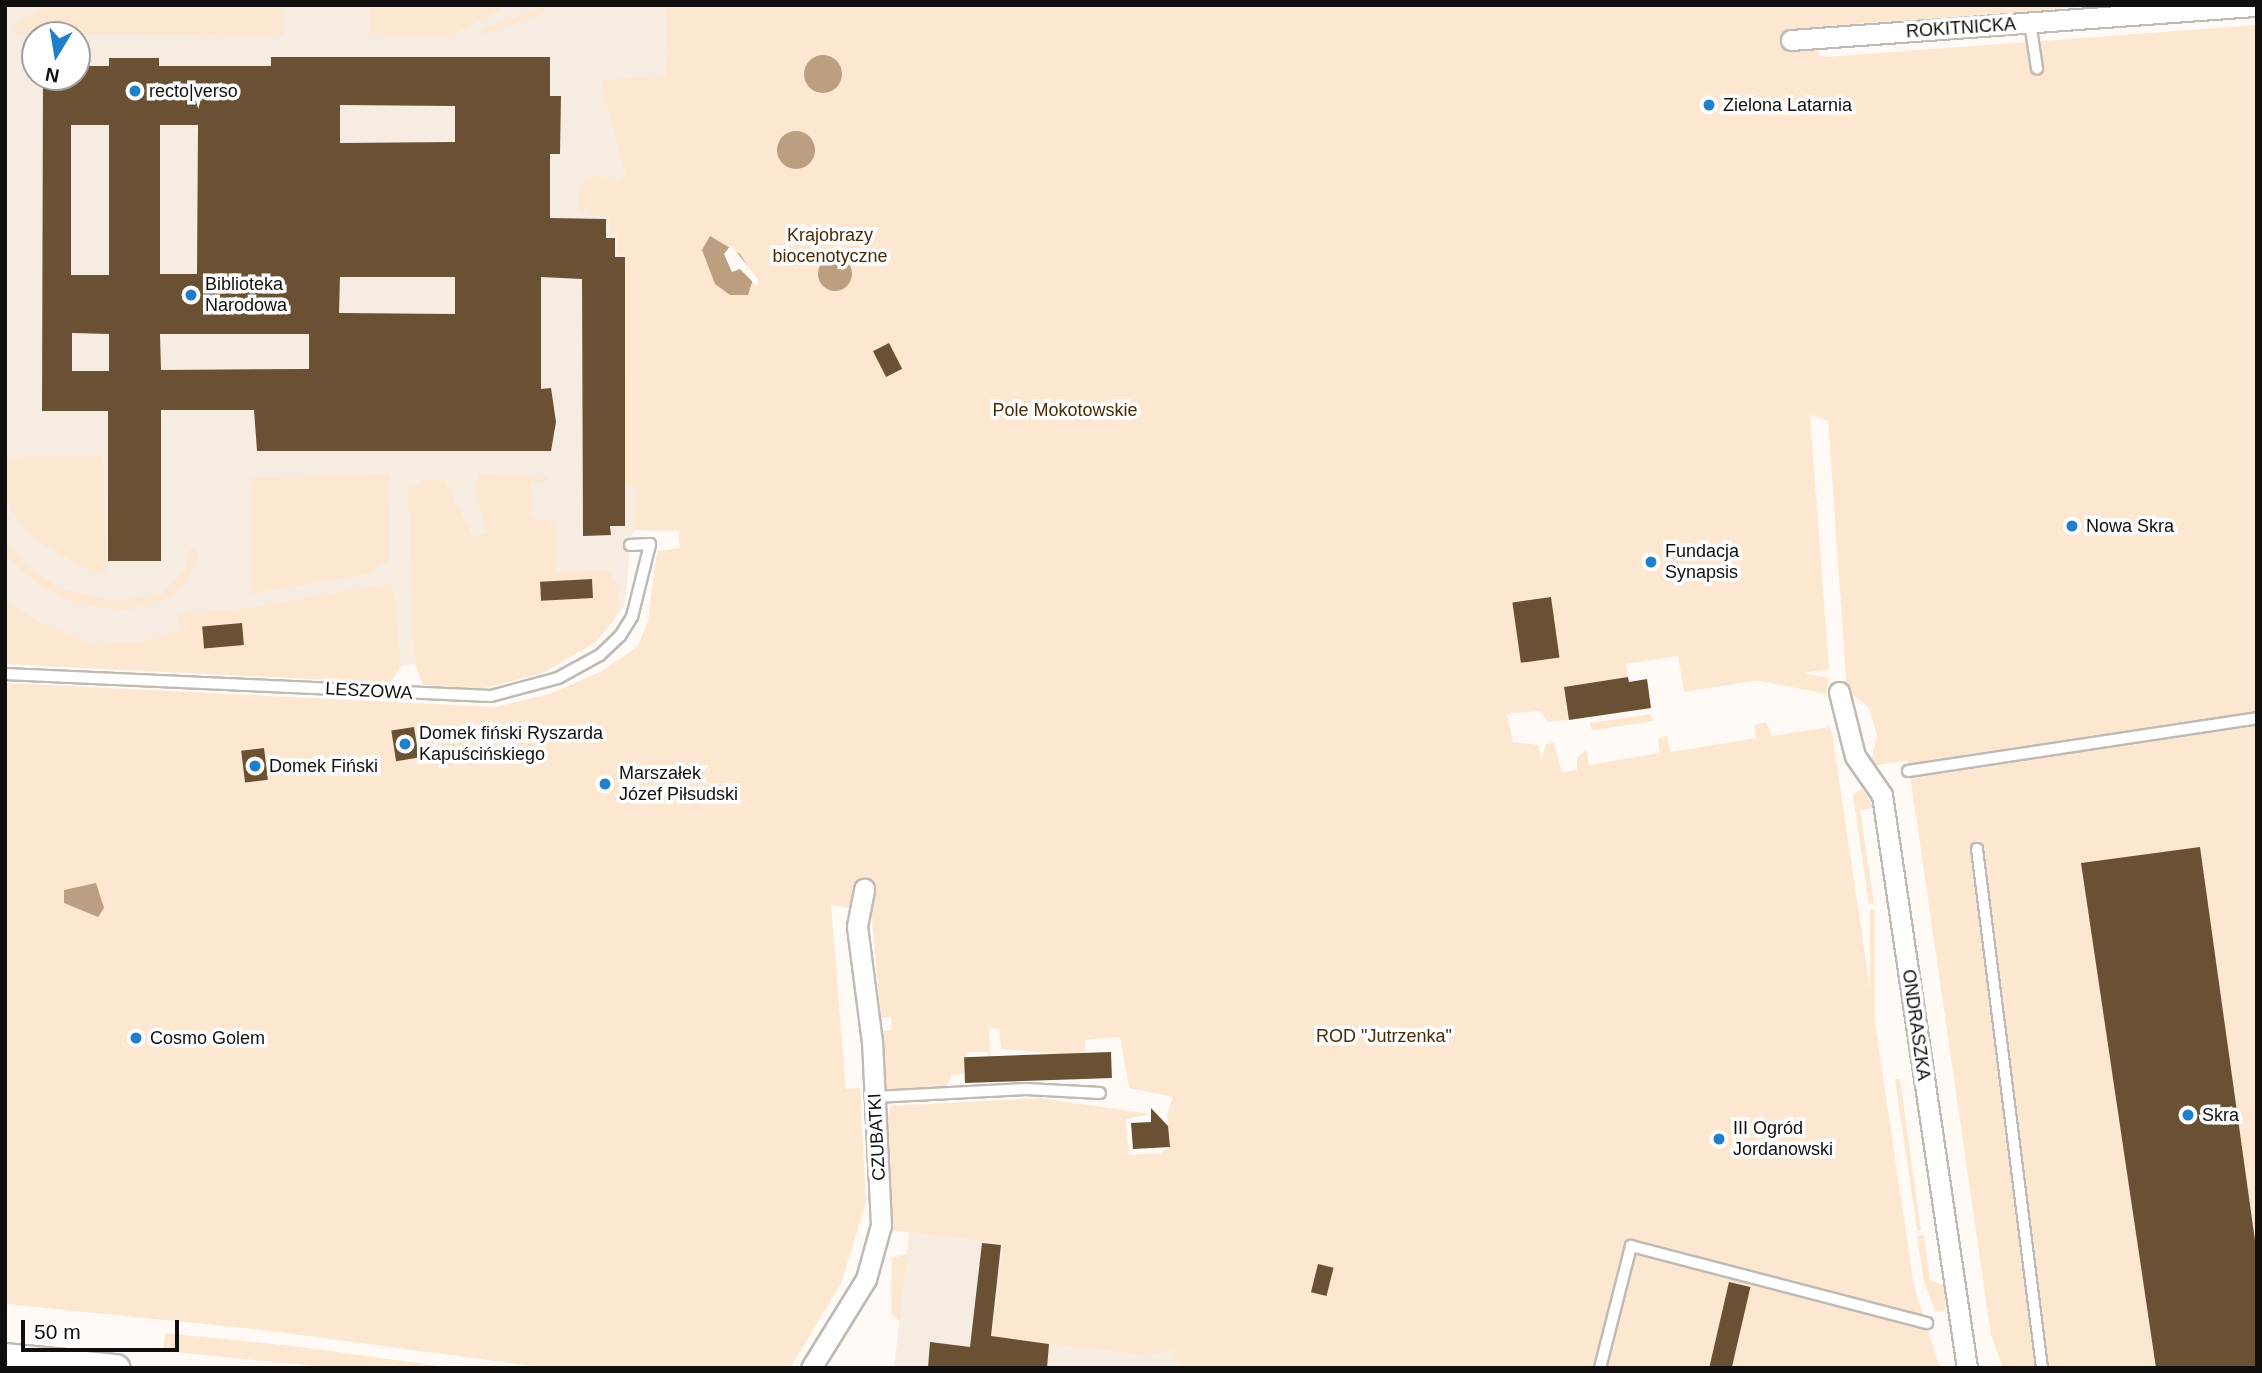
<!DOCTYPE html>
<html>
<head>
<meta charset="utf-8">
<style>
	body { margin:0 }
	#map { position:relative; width:2262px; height:1373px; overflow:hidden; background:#fffaf5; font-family:Arial,sans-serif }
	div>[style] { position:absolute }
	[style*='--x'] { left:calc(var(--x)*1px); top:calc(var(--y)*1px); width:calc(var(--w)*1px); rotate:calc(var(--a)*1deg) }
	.built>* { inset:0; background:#f7ece2 }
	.green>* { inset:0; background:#fee7d0; transform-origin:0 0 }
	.water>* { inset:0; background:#bc9f81 }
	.round { border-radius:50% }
	.pier>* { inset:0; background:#fffaf5 }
	.building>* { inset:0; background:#6a5134; transform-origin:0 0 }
	.roads { filter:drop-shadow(2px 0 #bebab5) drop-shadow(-2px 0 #bebab5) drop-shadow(0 2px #bebab5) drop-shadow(0 -2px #bebab5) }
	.lane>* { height:10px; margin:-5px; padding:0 5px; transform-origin:5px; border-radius:5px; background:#fff }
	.street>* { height:19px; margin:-9.5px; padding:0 9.5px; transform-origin:9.5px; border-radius:9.5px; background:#fff }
	.secondary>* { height:26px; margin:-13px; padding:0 13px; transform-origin:13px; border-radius:13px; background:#fff }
	.dots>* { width:19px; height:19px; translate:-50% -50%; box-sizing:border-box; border:4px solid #fff; border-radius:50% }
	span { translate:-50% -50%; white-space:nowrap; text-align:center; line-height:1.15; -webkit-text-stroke:7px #fff; paint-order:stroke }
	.street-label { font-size:18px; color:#100f0d }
	.poi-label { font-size:18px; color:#100f0d }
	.left { translate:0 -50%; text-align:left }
	.park-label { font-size:18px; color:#492b03 }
	.frame { position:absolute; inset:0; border:7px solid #100f0d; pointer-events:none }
	.north { position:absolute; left:21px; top:21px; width:70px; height:70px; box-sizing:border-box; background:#fff; border:2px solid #9f9f9e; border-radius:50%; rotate:191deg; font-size:19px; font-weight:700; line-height:28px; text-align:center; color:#100f0d }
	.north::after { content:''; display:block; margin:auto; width:24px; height:32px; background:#207fcb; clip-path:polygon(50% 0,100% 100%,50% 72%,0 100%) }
	.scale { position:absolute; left:21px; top:1320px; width:158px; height:32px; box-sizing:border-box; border:4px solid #100f0d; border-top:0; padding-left:9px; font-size:21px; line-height:24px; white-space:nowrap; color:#100f0d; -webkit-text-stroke:5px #fff; paint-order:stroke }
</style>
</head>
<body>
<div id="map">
	<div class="built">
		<i style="clip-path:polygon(evenodd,5px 5px,665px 5px,666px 77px,637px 78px,636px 530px,631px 536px,625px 606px,608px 627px,401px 666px,393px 678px,5px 653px,5px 5px,35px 35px,77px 35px,77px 77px,35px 77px,35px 35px)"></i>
		<i style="clip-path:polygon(909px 1232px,1003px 1244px,993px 1337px,1146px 1356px,1173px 1349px,1181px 1368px,894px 1368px)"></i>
	</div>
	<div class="green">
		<i style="clip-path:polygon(47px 5px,284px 5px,284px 35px,14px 34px,14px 24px)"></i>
		<i style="clip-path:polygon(370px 5px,509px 5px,453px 35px,370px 35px)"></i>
		<i style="clip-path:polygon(547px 5px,542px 14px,476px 36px,485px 28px)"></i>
		<i style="clip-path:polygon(evenodd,665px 5px,2110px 5px,1815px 27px,1819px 55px,1825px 57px,2257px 25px,2257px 1368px,2003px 1368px,1991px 1335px,1908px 761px,1870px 766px,1877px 735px,1869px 708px,1847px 690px,1828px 421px,1810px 415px,1829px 669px,1684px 692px,1678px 656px,1626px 664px,1628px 677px,1564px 687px,1569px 720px,1548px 722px,1540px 711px,1507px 714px,1513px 742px,1539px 745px,1541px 761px,1546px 744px,1554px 743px,1562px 772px,1577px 770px,1577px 758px,1586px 750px,1589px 765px,1660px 753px,1658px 739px,1667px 736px,1671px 752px,1756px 738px,1755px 725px,1766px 722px,1772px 736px,1829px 727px,1832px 732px,1914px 1286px,1940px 1368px,1181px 1368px,1172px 1350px,1146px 1356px,992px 1337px,1003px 1244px,892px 1230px,885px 1125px,891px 1106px,1039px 1098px,1151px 1114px,1126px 1119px,1129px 1155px,1161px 1153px,1169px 1147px,1167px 1114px,1173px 1097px,1129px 1088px,1120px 1037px,1085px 1040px,1087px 1079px,1072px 1080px,1070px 1055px,1001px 1049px,999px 1028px,989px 1029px,992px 1084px,988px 1052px,967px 1052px,964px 1074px,952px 1075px,945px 1089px,886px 1093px,882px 1031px,892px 1030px,891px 1017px,881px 1018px,871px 911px,831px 905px,846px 1089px,860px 1088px,866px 1202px,841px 1284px,790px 1368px,547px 1368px,263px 1330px,5px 1304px,5px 683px,495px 707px,550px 694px,602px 671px,638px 646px,648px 621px,657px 551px,680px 548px,678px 531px,636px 530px,636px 487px,625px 487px,626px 255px,618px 254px,618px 235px,609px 234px,609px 216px,589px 215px,589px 204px,581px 215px,577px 199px,585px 179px,598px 175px,616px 181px,626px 175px,600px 80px,666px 76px,665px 5px,1550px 597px,1559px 657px,1522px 662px,1512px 602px,1550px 597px)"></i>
		<i style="clip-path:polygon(103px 455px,106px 572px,92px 572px,34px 540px,12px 511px,5px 496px,5px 457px)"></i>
		<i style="clip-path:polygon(389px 474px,390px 560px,366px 574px,251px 594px,251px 478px)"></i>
		<i style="clip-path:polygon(479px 474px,547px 477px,547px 482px,531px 482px,531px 518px,555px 521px,555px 573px,608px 569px,619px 588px,615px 619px,596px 642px,543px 673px,481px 689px,423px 685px,415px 664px,408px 490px,424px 479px,444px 480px,474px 538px,488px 532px,475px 492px)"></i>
		<i style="clip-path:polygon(5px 541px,30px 568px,60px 588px,113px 601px,161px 595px,186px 569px,190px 549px,197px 549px,197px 557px,186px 583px,169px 598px,130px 610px,103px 608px,74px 603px,38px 585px,5px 555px)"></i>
		<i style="clip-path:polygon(392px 583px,401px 666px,390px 683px,5px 664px,5px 600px,39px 622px,90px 643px,140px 642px,180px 630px,176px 617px,187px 612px,251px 608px)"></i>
		<i style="left:1829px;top:678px;width:16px;height:134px;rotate:101deg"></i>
		<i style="clip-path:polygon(1651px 714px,1653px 721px,1592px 731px,1590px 723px)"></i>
		<i style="clip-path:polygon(1862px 788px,1874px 808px,1860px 810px,1874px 903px,1869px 904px,1853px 795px)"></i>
		<i style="left:1870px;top:909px;width:5px;height:168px"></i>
		<i style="clip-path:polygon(1895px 1079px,1900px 1079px,1921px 1230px,1917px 1230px)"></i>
		<i style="clip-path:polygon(1924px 1235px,1930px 1280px,1945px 1286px,1945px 1310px,1935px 1312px,1924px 1281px,1917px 1236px)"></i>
		<i style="clip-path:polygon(907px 1254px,900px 1322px,891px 1313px,892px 1258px)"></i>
		<i style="clip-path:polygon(165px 1333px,302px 1347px,453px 1368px,334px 1368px,163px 1351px)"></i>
	</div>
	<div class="water">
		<i class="round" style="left:804px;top:55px;width:38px;height:38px"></i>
		<i class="round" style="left:777px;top:131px;width:38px;height:38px"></i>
		<i style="clip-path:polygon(710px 236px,740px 254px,754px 276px,748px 295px,730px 295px,715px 284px,702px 250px)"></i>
		<i class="round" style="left:818px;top:257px;width:34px;height:34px"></i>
		<i style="clip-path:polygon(96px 883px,104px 908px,98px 917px,64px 903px,64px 890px)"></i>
	</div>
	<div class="pier">
		<i style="clip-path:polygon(731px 245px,758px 279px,757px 286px,740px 269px,732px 272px,724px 254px)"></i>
	</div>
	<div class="building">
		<i style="clip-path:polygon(evenodd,271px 57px,550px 57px,550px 96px,561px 96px,560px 154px,550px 154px,550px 218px,606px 219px,606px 238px,615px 238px,615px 257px,625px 257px,625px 526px,610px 526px,611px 535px,583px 536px,582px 279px,541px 277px,541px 389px,551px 388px,556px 422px,551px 451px,257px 451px,254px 410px,161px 410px,161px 561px,108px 561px,108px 411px,42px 411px,43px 77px,77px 77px,77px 66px,109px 66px,109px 58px,159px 58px,159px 66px,271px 66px,271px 57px,340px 105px,455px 106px,455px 142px,340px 143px,340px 105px,271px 57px,71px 125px,109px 125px,109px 275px,71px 275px,71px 125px,271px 57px,160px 125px,198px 125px,197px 274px,160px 274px,160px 125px,271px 57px,340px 277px,455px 277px,455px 314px,339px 313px,340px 277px,271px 57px,72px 333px,109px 334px,109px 371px,72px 371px,72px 333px,271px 57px,160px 334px,309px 334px,309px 369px,161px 370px,160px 334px)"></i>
		<i style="left:889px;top:343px;width:29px;height:18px;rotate:63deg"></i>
		<i style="left:592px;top:579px;width:19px;height:52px;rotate:87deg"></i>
		<i style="left:1551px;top:597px;width:61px;height:39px;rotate:82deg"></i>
		<i style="left:242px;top:623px;width:22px;height:40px;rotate:85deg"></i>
		<i style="clip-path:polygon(1628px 677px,1629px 682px,1647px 679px,1651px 708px,1569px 720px,1564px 687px)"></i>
		<i style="left:414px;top:727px;width:31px;height:23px;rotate:81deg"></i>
		<i style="left:264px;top:748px;width:32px;height:23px;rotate:83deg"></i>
		<i style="clip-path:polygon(2200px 847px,2257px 1255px,2257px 1368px,2156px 1368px,2081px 863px)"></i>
		<i style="left:1111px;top:1052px;width:26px;height:147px;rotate:88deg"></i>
		<i style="clip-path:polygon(1151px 1108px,1168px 1126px,1170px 1147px,1133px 1149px,1131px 1123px,1151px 1122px)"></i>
		<i style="clip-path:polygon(982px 1243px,1001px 1245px,991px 1336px,1049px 1344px,1047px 1368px,928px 1368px,930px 1342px,970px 1347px)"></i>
		<i style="left:1318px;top:1264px;width:16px;height:29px;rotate:14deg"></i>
		<i style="left:1729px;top:1282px;width:22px;height:89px;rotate:13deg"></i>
	</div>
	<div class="roads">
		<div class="lane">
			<i style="--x:2030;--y:23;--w:46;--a:81.2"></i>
			<i style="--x:5;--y:674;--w:486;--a:2.6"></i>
			<i style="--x:491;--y:696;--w:69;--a:-15"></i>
			<i style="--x:558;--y:678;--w:48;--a:-28.7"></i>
			<i style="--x:600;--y:655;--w:28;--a:-44"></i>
			<i style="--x:620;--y:636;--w:22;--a:-58"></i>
			<i style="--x:632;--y:617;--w:75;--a:-76.1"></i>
			<i style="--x:650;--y:544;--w:20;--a:177"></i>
			<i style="--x:1908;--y:771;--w:353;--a:-8.6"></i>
			<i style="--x:1977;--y:849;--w:523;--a:82.86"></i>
			<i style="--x:875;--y:1097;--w:151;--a:-3"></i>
			<i style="--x:1026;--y:1089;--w:74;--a:3.1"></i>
			<i style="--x:1600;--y:1368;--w:126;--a:-75.7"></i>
			<i style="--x:1631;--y:1246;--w:306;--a:14.6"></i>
		</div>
		<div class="street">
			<i style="--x:1791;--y:40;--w:467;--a:-4.2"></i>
			<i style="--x:1839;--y:692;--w:66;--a:76"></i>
			<i style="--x:1855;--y:756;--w:47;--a:55.3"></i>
			<i style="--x:1882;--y:795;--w:579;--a:81.56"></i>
			<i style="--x:811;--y:1368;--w:105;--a:-58.3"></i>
			<i style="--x:866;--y:1279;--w:56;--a:-74.5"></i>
			<i style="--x:881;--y:1225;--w:183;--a:-92.8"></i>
			<i style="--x:872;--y:1042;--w:117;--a:-97.4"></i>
			<i style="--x:857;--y:926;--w:38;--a:-79"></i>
		</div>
		<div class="secondary">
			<i style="--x:5;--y:1357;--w:112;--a:5.7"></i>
		</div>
	</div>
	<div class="dots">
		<i style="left:135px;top:91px;background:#207fcb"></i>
		<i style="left:1709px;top:105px;background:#207fcb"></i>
		<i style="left:191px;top:295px;background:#207fcb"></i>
		<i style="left:2072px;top:526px;background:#207fcb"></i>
		<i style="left:1651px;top:562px;background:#207fcb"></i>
		<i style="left:405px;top:744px;background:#207fcb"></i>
		<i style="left:255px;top:766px;background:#207fcb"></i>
		<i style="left:605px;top:784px;background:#207fcb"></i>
		<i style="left:136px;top:1038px;background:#207fcb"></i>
		<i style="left:2188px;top:1115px;background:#207fcb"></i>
		<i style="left:1719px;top:1139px;background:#207fcb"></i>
	</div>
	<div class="street-label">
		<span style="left:1961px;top:28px;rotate:-4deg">ROKITNICKA</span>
		<span style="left:369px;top:691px;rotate:3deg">LESZOWA</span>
		<span style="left:1916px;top:1025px;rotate:82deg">ONDRASZKA</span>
		<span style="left:877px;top:1137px;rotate:-93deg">CZUBATKI</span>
	</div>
	<div class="poi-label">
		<span class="left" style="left:149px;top:91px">recto|verso</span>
		<span class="left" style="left:1723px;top:105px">Zielona Latarnia</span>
		<span class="left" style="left:205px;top:295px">Biblioteka<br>Narodowa</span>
		<span class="left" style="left:2086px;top:526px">Nowa Skra</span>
		<span class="left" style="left:1665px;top:562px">Fundacja<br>Synapsis</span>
		<span class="left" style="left:419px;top:744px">Domek fiński Ryszarda<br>Kapuścińskiego</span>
		<span class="left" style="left:269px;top:766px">Domek Fiński</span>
		<span class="left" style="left:619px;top:784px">Marszałek<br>Józef Piłsudski</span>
		<span class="left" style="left:150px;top:1038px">Cosmo Golem</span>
		<span class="left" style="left:2202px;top:1115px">Skra</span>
		<span class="left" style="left:1733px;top:1139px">III Ogród<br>Jordanowski</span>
	</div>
	<div class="park-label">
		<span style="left:830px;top:246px">Krajobrazy<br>biocenotyczne</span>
		<span style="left:1065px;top:410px">Pole Mokotowskie</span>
		<span style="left:1384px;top:1036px">ROD "Jutrzenka"</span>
	</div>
	<div class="frame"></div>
	<div class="north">N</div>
	<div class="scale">50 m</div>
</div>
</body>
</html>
